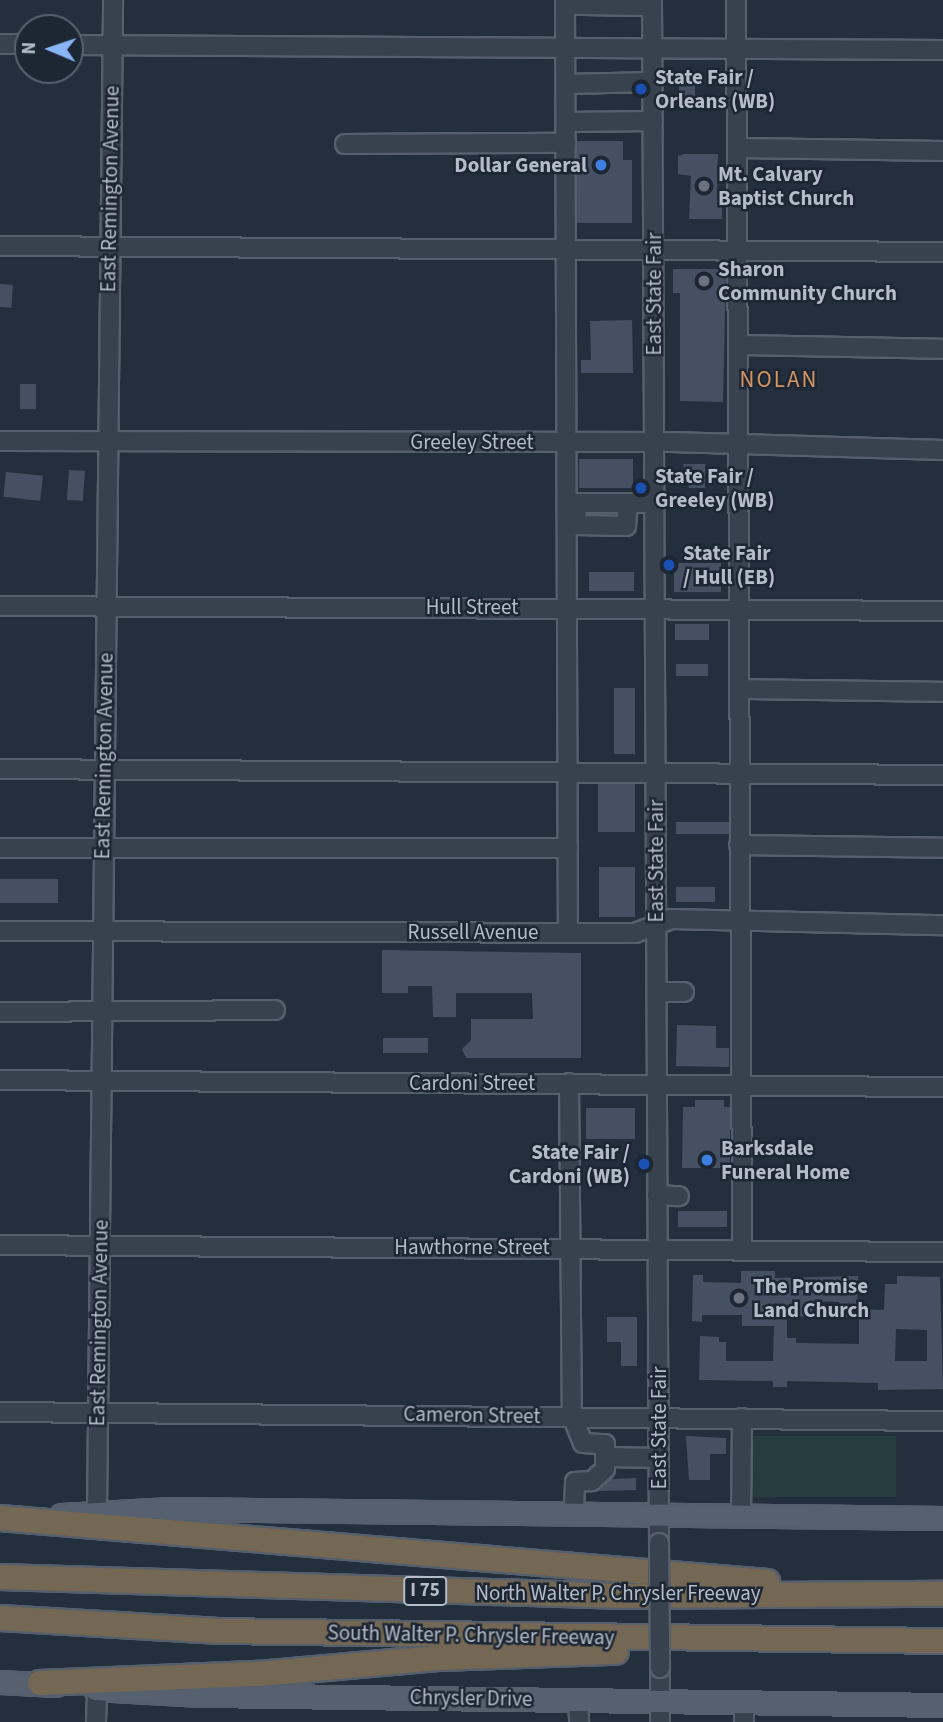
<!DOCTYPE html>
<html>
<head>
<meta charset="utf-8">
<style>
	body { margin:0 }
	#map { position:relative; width:943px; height:1722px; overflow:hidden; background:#242f3e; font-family:"Source Sans 3",sans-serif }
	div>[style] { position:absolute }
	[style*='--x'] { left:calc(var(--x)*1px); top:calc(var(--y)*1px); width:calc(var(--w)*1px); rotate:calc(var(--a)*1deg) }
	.green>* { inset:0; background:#263c3f; transform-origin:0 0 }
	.building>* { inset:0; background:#455162; transform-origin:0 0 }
	.roads { filter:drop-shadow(2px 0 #565f6c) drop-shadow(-2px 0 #565f6c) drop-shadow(0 2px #565f6c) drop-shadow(0 -2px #565f6c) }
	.minor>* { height:18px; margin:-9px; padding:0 9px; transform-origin:9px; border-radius:9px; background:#38414e }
	.major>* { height:21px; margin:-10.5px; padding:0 10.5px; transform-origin:10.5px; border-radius:10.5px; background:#56606e }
	.highway>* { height:24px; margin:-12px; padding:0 12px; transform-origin:12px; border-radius:12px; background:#746855 }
	.bridges { filter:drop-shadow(2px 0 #565f6c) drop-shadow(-2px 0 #565f6c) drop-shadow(0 2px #565f6c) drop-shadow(0 -2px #565f6c) }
	.minor-bridge>* { height:18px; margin:-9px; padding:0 9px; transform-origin:9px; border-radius:9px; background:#38414e }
	.dots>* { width:19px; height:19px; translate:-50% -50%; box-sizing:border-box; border:4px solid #1d2633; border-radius:50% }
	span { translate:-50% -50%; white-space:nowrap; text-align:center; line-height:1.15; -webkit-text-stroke:5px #1d2633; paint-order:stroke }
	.shield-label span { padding:2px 5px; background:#1d2633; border:2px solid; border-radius:5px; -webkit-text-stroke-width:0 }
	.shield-label { font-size:19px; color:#b4bcc9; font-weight:700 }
	.poi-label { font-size:21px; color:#b4bcc9; font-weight:700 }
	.left { translate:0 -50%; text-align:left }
	.right { translate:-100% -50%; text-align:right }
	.street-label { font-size:21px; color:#b4bcc9 }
	.neighbourhood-label { font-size:23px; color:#d59563; letter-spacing:2px }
	.north { position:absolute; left:14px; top:14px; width:70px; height:70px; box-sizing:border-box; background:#1d2633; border:2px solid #59626f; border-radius:50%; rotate:272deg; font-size:19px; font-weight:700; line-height:28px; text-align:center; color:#b4bcc9 }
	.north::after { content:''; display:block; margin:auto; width:24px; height:32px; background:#8ab4f8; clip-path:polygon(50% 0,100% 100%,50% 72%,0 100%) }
</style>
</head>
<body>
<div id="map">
	<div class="green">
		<i style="left:751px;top:1436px;width:145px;height:61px"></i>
	</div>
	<div class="building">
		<i style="left:679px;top:83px;width:16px;height:23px"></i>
		<i style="clip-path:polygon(577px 141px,623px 141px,623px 160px,632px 160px,632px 223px,577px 223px)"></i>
		<i style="clip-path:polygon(684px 154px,718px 154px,717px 197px,722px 197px,722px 219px,689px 219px,691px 176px,678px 174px,678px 156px)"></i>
		<i style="clip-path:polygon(673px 269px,726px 269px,723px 402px,680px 401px,680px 293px,673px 293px)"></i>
		<i style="left:0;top:284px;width:13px;height:23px;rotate:4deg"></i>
		<i style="clip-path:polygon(632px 320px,633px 373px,581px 373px,581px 360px,591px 360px,590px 321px)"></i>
		<i style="left:20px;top:384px;width:16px;height:25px"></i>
		<i style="left:579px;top:459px;width:54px;height:29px"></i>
		<i style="clip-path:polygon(683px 464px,705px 464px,705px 488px,689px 488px)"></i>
		<i style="left:69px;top:470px;width:16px;height:30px;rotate:4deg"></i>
		<i style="left:6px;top:472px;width:37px;height:25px;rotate:6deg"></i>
		<i style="left:674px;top:563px;width:47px;height:29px"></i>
		<i style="left:589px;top:572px;width:45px;height:19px"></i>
		<i style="left:675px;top:624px;width:34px;height:16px"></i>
		<i style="left:676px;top:664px;width:32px;height:12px"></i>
		<i style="left:614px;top:688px;width:21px;height:66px"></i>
		<i style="left:598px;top:784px;width:37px;height:48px"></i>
		<i style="left:676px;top:822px;width:53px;height:12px"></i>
		<i style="left:599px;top:867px;width:36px;height:50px"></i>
		<i style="left:58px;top:879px;width:24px;height:58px;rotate:90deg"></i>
		<i style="left:715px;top:887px;width:15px;height:39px;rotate:90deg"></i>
		<i style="clip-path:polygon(382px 950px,581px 953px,581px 1058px,466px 1058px,462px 1049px,471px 1040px,471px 1019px,533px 1019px,532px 993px,456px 993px,456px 1017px,433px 1017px,432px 986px,408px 986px,408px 993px,382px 993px)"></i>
		<i style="clip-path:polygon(677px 1025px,716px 1026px,716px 1048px,729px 1048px,729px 1067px,676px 1066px)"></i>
		<i style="left:383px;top:1038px;width:45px;height:15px"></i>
		<i style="clip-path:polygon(695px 1100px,724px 1100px,724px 1107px,730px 1107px,730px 1168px,682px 1168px,683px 1107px,695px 1107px)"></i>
		<i style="left:586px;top:1108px;width:49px;height:31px"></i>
		<i style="left:678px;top:1211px;width:49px;height:16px"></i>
		<i style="clip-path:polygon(evenodd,741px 1271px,775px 1271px,775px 1278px,858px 1276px,857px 1317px,839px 1317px,839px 1302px,816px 1301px,816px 1317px,787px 1316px,787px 1338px,796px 1338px,796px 1343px,859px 1344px,859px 1309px,884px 1310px,885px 1284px,897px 1284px,897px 1276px,940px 1277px,943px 1389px,878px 1390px,878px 1383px,787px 1381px,787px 1387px,773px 1387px,773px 1381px,699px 1380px,700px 1336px,719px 1337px,719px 1342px,726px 1342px,726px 1361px,773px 1361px,774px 1326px,742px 1326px,742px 1315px,702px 1315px,702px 1322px,692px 1321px,693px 1275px,703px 1275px,703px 1282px,741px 1283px,741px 1271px,896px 1329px,927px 1330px,927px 1361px,895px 1361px,896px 1329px)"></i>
		<i style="clip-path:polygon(607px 1317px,637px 1317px,637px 1366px,621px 1366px,621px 1342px,607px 1342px)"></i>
		<i style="clip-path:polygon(686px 1436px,726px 1438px,726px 1454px,710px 1454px,710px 1480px,689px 1480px)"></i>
		<i style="clip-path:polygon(636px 1478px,636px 1490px,599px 1491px,611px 1479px)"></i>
	</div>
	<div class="roads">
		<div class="minor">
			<i style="--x:565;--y:0;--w:933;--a:89.82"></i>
			<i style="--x:576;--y:0;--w:5;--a:79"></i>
			<i style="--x:577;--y:5;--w:75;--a:0.8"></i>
			<i style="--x:652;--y:0;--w:1543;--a:89.74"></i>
			<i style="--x:736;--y:0;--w:1249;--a:89.72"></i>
			<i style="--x:0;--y:44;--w:28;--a:0"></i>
			<i style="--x:70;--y:45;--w:873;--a:0.33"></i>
			<i style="--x:566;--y:84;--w:87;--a:-1.3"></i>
			<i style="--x:566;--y:122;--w:87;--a:-0.7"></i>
			<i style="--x:345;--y:144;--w:221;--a:-0.3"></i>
			<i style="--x:737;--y:148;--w:206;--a:0.8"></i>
			<i style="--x:0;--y:246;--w:943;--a:0.36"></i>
			<i style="--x:738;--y:345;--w:205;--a:1.1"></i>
			<i style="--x:0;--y:441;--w:671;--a:0.09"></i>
			<i style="--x:671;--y:442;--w:272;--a:1.7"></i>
			<i style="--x:628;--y:503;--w:23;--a:95"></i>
			<i style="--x:626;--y:526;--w:50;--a:-178.9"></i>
			<i style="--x:576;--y:525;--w:22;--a:-87"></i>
			<i style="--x:577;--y:503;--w:77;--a:0"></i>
			<i style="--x:0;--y:606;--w:943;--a:0.3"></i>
			<i style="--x:739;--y:689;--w:204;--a:0.8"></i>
			<i style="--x:0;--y:769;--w:943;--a:0.36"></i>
			<i style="--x:739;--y:845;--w:204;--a:0.8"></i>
			<i style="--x:0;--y:848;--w:568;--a:0"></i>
			<i style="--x:0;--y:931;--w:635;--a:0.18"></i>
			<i style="--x:635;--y:933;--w:39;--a:-21"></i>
			<i style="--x:671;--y:919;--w:272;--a:1.3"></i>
			<i style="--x:657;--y:992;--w:27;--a:0"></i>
			<i style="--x:0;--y:1012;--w:275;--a:-0.4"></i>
			<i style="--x:0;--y:1080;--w:943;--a:0.43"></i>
			<i style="--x:569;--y:1083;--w:333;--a:89.5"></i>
			<i style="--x:572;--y:1416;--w:29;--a:68"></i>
			<i style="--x:583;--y:1443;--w:22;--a:3"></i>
			<i style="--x:605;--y:1444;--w:25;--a:90"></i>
			<i style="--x:605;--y:1469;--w:18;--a:137"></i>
			<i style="--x:592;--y:1481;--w:17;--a:177"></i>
			<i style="--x:575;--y:1482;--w:31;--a:92"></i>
			<i style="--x:657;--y:1195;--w:22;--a:3"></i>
			<i style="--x:0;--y:1245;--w:943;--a:0.43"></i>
			<i style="--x:0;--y:1412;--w:943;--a:0.55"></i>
			<i style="--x:605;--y:1457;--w:54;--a:1.1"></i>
			<i style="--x:97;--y:1512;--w:1512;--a:-89.39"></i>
			<i style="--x:741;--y:1516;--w:98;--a:-89.4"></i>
			<i style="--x:660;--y:1668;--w:54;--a:90"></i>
			<i style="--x:578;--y:1700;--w:22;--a:87"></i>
			<i style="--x:744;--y:1702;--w:20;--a:90"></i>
			<i style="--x:96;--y:1722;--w:32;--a:-88"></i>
		</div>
		<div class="major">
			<i style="--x:61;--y:1515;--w:110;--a:-3.1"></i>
			<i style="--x:171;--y:1509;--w:772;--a:0.67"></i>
			<i style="--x:0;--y:1682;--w:56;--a:3.1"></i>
			<i style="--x:95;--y:1689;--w:106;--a:3.2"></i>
			<i style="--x:201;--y:1695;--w:742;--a:0.77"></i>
		</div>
		<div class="highway">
			<i style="--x:0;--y:1518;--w:770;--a:4.77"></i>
			<i style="--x:0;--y:1577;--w:624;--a:1.74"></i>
			<i style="--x:624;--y:1596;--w:319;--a:-0.4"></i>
			<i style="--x:0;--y:1618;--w:216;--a:3.4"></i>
			<i style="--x:216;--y:1631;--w:727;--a:0.79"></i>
			<i style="--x:40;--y:1683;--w:219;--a:-2.4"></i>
			<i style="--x:259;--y:1674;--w:182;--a:-5.1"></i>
			<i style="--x:440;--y:1658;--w:176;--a:-2"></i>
		</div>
	</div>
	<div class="bridges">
		<div class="minor-bridge">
			<i style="--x:659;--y:1543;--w:125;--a:89.5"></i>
		</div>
	</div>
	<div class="dots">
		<i style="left:641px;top:89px;background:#1a4fb4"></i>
		<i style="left:601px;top:165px;background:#3f7fe0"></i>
		<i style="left:704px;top:186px;background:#6b7280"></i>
		<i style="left:704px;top:281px;background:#6b7280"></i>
		<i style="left:641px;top:488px;background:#1a4fb4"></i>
		<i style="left:669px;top:565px;background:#1a4fb4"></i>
		<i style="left:707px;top:1160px;background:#3f7fe0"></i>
		<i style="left:644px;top:1164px;background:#1a4fb4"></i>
		<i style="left:739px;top:1298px;background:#6b7280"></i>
	</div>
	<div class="shield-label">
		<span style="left:425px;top:1591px">I 75</span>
	</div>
	<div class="poi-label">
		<span class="left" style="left:655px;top:89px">State Fair /<br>Orleans (WB)</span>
		<span class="right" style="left:587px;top:165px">Dollar General</span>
		<span class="left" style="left:718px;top:186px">Mt. Calvary<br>Baptist Church</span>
		<span class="left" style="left:718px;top:281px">Sharon<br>Community Church</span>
		<span class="left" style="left:655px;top:488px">State Fair /<br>Greeley (WB)</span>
		<span class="left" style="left:683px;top:565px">State Fair<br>/ Hull (EB)</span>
		<span class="left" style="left:721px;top:1160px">Barksdale<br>Funeral Home</span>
		<span class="right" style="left:630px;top:1164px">State Fair /<br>Cardoni (WB)</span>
		<span class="left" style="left:753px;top:1298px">The Promise<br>Land Church</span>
	</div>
	<div class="street-label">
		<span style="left:110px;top:189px;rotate:-89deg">East Remington Avenue</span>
		<span style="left:654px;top:294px;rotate:-90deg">East State Fair</span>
		<span style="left:472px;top:442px">Greeley Street</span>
		<span style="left:472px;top:607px">Hull Street</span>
		<span style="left:104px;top:756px;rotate:-89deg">East Remington Avenue</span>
		<span style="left:656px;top:861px;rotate:-90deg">East State Fair</span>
		<span style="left:473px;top:932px">Russell Avenue</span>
		<span style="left:472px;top:1083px">Cardoni Street</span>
		<span style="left:472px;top:1247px">Hawthorne Street</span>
		<span style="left:99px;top:1323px;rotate:-89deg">East Remington Avenue</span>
		<span style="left:472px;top:1415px;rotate:1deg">Cameron Street</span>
		<span style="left:659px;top:1428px;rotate:-90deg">East State Fair</span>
		<span style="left:618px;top:1593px">North Walter P. Chrysler Freeway</span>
		<span style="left:471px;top:1635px;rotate:1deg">South Walter P. Chrysler Freeway</span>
		<span style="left:471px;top:1698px;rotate:1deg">Chrysler Drive</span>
	</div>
	<div class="neighbourhood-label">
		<span style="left:779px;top:380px">NOLAN</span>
	</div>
	<div class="north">N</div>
</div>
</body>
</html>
